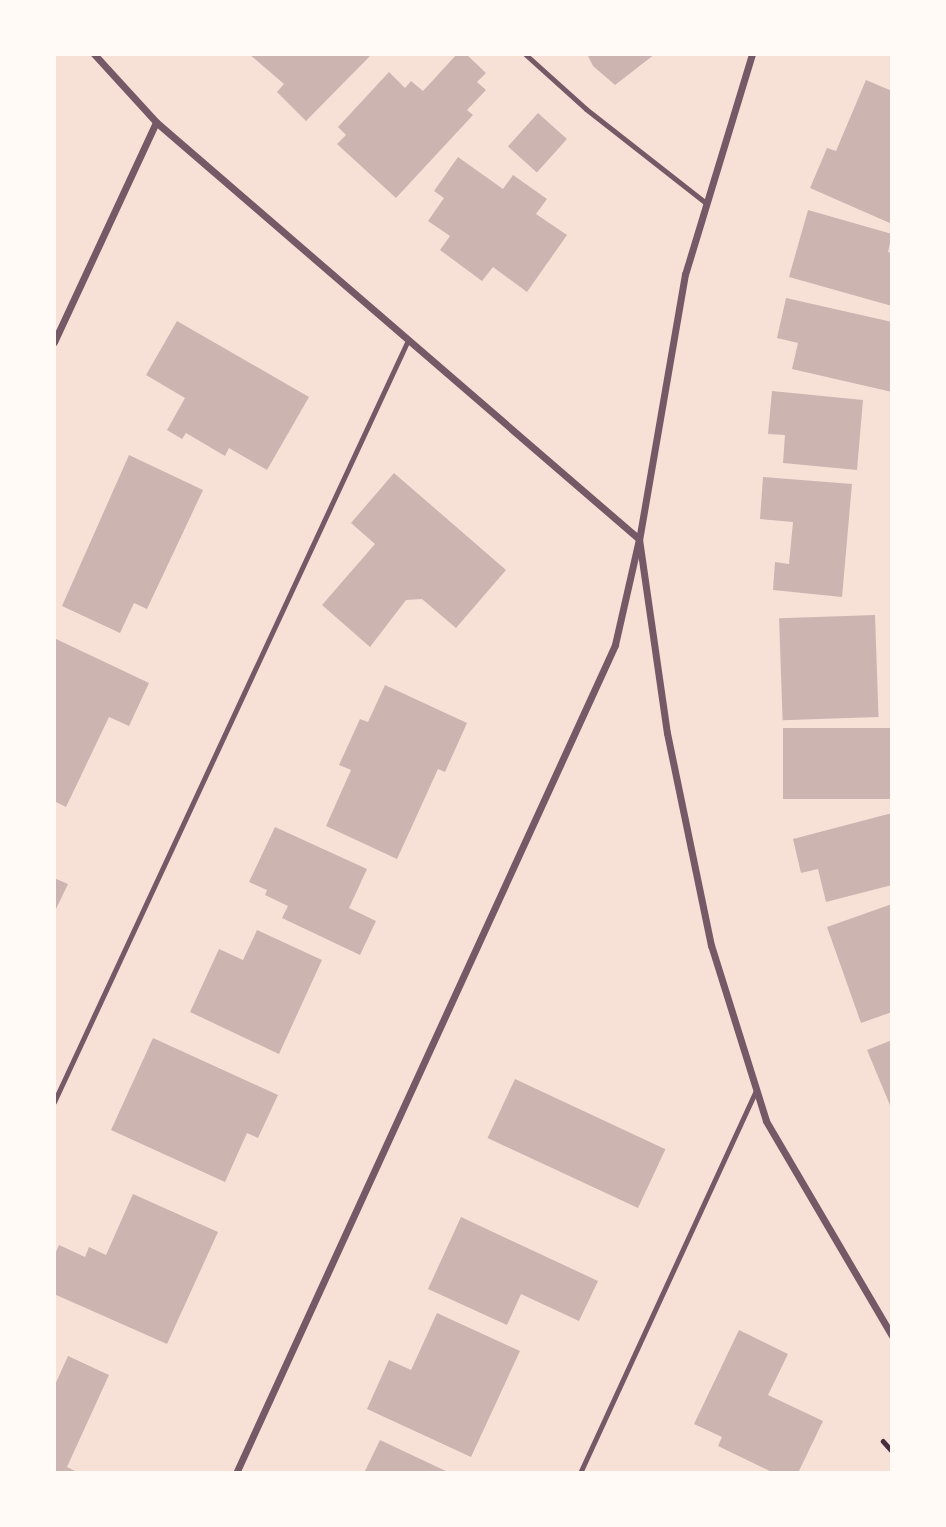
<!DOCTYPE html>
<html>
<head>
<meta charset="utf-8">
<style>
	body { margin:0 }
	#map { position:relative; width:946px; height:1527px; overflow:hidden; background:#f7e1d7; font-family:Overpass,sans-serif }
	div>[style] { position:absolute }
	[style*='--x'] { left:calc(var(--x)*1px); top:calc(var(--y)*1px); width:calc(var(--w)*1px); rotate:calc(var(--a)*1deg) }
	.building>* { inset:0; background:#ccb4b1; transform-origin:0 0 }
	.path>* { height:4.5px; margin:-2.25px; padding:0 2.25px; transform-origin:2.25px; border-radius:2.25px; background:#4a2c40 }
	.service>* { height:5px; margin:-2.5px; padding:0 2.5px; transform-origin:2.5px; border-radius:2.5px; background:#755966 }
	.minor>* { height:7px; margin:-3.5px; padding:0 3.5px; transform-origin:3.5px; border-radius:3.5px; background:#755966 }
	span { translate:-50% -50%; white-space:nowrap; text-align:center; line-height:1.15; -webkit-text-stroke:5px #fffaf5; paint-order:stroke }
	.frame { position:absolute; inset:0; border:56px solid #fffaf5; pointer-events:none }
</style>
</head>
<body>
<div id="map">
	<div class="building">
		<i style="clip-path:polygon(249px 54px,372px 54px,306px 121px,277px 92px,284px 84px)"></i>
		<i style="clip-path:polygon(457px 54px,466px 54px,486px 73px,477px 82px,486px 90px,467px 110px,473px 115px,396px 198px,337px 144px,346px 135px,338px 127px,389px 72px,405px 88px,411px 81px,423px 91px)"></i>
		<i style="clip-path:polygon(587px 54px,655px 54px,615px 85px,593px 66px)"></i>
		<i style="clip-path:polygon(866px 80px,892px 91px,892px 224px,810px 188px,827px 148px,836px 151px)"></i>
		<i style="left:538px;top:113px;width:39px;height:45px;rotate:42deg"></i>
		<i style="clip-path:polygon(458px 157px,503px 189px,513px 175px,547px 199px,536px 214px,567px 235px,527px 292px,493px 267px,482px 281px,440px 250px,450px 236px,428px 221px,444px 198px,434px 191px)"></i>
		<i style="clip-path:polygon(808px 210px,892px 234px,888px 252px,892px 253px,892px 306px,789px 277px)"></i>
		<i style="clip-path:polygon(786px 298px,892px 322px,892px 392px,792px 369px,798px 343px,777px 338px)"></i>
		<i style="clip-path:polygon(177px 321px,309px 397px,267px 470px,229px 448px,225px 456px,186px 433px,182px 439px,167px 430px,185px 398px,146px 375px)"></i>
		<i style="clip-path:polygon(772px 391px,863px 400px,857px 470px,783px 463px,785px 435px,768px 434px)"></i>
		<i style="clip-path:polygon(129px 455px,203px 490px,147px 609px,134px 603px,120px 633px,62px 606px)"></i>
		<i style="clip-path:polygon(394px 473px,506px 570px,456px 628px,422px 599px,406px 600px,370px 647px,322px 605px,375px 544px,351px 523px)"></i>
		<i style="clip-path:polygon(763px 477px,852px 484px,842px 597px,773px 590px,775px 562px,789px 564px,793px 522px,760px 519px)"></i>
		<i style="left:875px;top:615px;width:102px;height:96px;rotate:88deg"></i>
		<i style="clip-path:polygon(54px 638px,149px 683px,129px 726px,109px 717px,66px 807px,54px 801px)"></i>
		<i style="clip-path:polygon(385px 685px,467px 723px,445px 772px,438px 769px,397px 859px,326px 826px,351px 770px,339px 765px,360px 719px,368px 722px)"></i>
		<i style="left:892px;top:728px;width:71px;height:109px;rotate:90deg"></i>
		<i style="clip-path:polygon(892px 813px,892px 885px,826px 902px,818px 869px,801px 873px,793px 839px)"></i>
		<i style="clip-path:polygon(275px 827px,367px 869px,349px 908px,376px 921px,360px 955px,282px 918px,288px 906px,265px 895px,267px 890px,249px 882px)"></i>
		<i style="clip-path:polygon(54px 878px,68px 884px,54px 913px)"></i>
		<i style="clip-path:polygon(892px 904px,892px 1012px,861px 1023px,827px 927px)"></i>
		<i style="clip-path:polygon(257px 930px,322px 960px,279px 1054px,190px 1012px,219px 949px,243px 960px)"></i>
		<i style="clip-path:polygon(153px 1038px,278px 1095px,258px 1138px,247px 1133px,225px 1182px,111px 1130px)"></i>
		<i style="clip-path:polygon(892px 1040px,892px 1110px,867px 1050px)"></i>
		<i style="left:515px;top:1079px;width:166px;height:65px;rotate:25deg"></i>
		<i style="clip-path:polygon(133px 1194px,218px 1232px,167px 1344px,54px 1294px,54px 1256px,59px 1245px,85px 1257px,89px 1247px,106px 1255px)"></i>
		<i style="clip-path:polygon(461px 1217px,598px 1281px,579px 1321px,521px 1294px,507px 1325px,428px 1289px)"></i>
		<i style="clip-path:polygon(437px 1313px,520px 1351px,471px 1457px,367px 1409px,389px 1360px,411px 1370px)"></i>
		<i style="clip-path:polygon(739px 1330px,788px 1354px,768px 1395px,823px 1421px,798px 1473px,774px 1473px,718px 1446px,722px 1437px,694px 1424px)"></i>
		<i style="clip-path:polygon(68px 1356px,109px 1375px,67px 1467px,79px 1473px,54px 1473px,54px 1387px)"></i>
		<i style="clip-path:polygon(380px 1440px,450px 1473px,364px 1473px)"></i>
	</div>
	<div class="path">
		<i style="--x:883;--y:1441;--w:13;--a:48"></i>
	</div>
	<div class="service">
		<i style="--x:525;--y:54;--w:82;--a:42"></i>
		<i style="--x:586;--y:109;--w:152;--a:38.1"></i>
		<i style="--x:54;--y:1102;--w:840;--a:-65.08"></i>
		<i style="--x:580;--y:1473;--w:421;--a:-65.3"></i>
	</div>
	<div class="minor">
		<i style="--x:94;--y:54;--w:92;--a:47.6"></i>
		<i style="--x:156;--y:122;--w:638;--a:40.81"></i>
		<i style="--x:639;--y:539;--w:109;--a:102.8"></i>
		<i style="--x:615;--y:645;--w:911;--a:114.59"></i>
		<i style="--x:752;--y:54;--w:230;--a:106.9"></i>
		<i style="--x:685;--y:274;--w:269;--a:99.8"></i>
		<i style="--x:639;--y:539;--w:196;--a:81.8"></i>
		<i style="--x:667;--y:733;--w:217;--a:78.3"></i>
		<i style="--x:711;--y:945;--w:184;--a:72.6"></i>
		<i style="--x:766;--y:1121;--w:249;--a:59.6"></i>
		<i style="--x:54;--y:342;--w:242;--a:-65.1"></i>
	</div>
	<div class="frame"></div>
</div>
</body>
</html>
